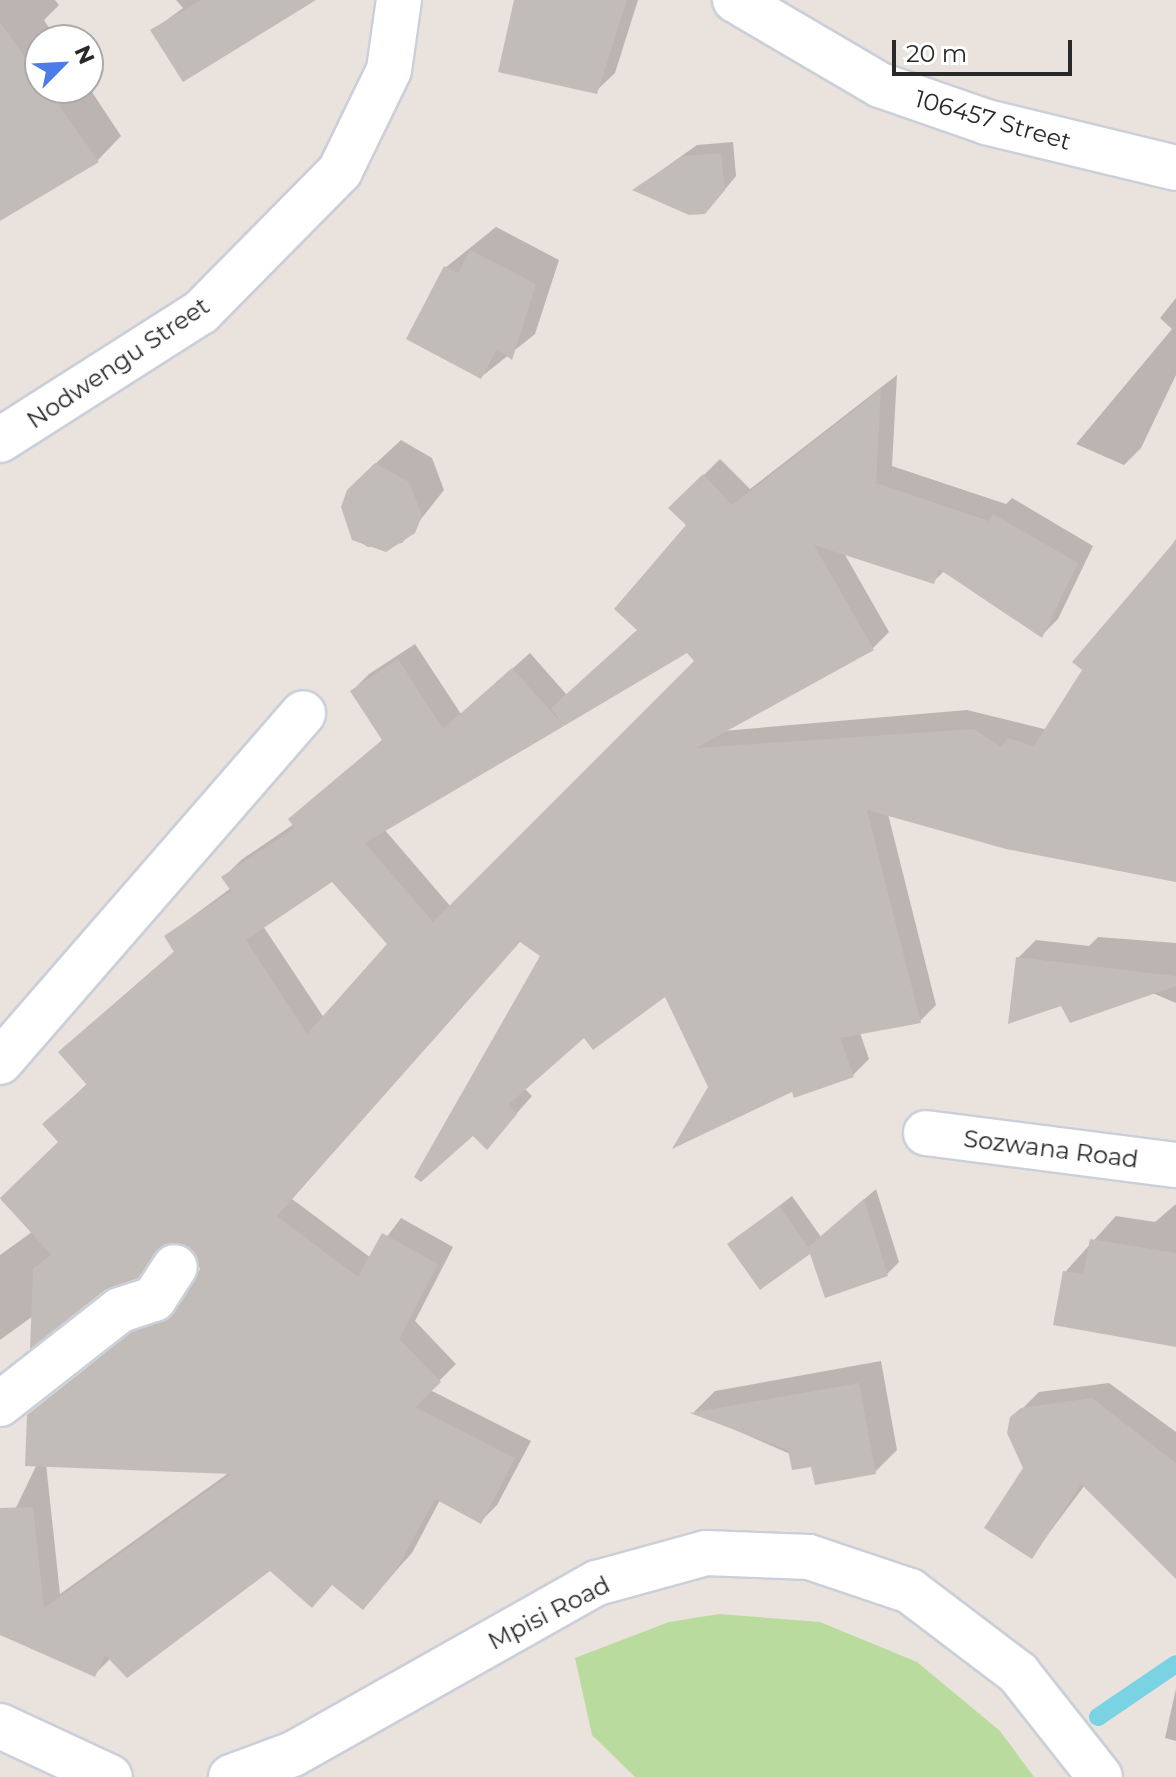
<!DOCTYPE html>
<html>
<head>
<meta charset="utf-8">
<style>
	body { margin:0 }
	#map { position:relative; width:1176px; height:1777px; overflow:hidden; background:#eae2dc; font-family:Montserrat,sans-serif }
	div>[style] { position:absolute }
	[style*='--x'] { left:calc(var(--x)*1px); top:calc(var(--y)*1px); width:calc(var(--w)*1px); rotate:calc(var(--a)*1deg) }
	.green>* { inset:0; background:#badb9e }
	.shadow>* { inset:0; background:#0003 }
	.stream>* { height:18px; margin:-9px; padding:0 9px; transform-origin:9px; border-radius:9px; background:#79d3e2 }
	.building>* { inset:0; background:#c2bcb8 }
	.roads { filter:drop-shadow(2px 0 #cacfd9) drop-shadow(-2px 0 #cacfd9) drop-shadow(0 2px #cacfd9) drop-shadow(0 -2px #cacfd9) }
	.minor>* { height:44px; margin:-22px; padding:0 22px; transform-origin:22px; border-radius:22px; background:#fff }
	.tertiary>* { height:44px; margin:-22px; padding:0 22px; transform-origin:22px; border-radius:22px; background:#fff }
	span { translate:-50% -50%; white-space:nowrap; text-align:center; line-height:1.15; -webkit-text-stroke:6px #fff; paint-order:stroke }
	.street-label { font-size:24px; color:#292929 }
	.north { position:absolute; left:24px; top:24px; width:80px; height:80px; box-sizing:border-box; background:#fff; border:2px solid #a9a9a9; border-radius:50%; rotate:66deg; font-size:22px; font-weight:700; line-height:32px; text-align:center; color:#292929 }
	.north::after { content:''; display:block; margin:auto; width:28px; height:36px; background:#4c7ce7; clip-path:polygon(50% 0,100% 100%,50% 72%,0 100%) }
	.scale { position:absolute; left:892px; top:40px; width:180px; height:36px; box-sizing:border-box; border:4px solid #292929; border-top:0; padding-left:10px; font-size:24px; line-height:28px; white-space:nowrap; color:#292929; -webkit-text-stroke:6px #fff; paint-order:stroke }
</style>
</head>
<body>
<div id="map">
	<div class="green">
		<i style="clip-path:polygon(719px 1614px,820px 1622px,917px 1662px,1000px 1731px,1034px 1777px,635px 1777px,592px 1735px,575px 1658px,669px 1622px)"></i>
	</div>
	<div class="shadow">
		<i style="clip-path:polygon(0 0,55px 0,59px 5px,44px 20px,57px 40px,40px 40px,40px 88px,88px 86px,121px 136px,98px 160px,0 215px)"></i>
		<i style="clip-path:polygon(176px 0,310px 0,153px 30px,183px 8px)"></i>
		<i style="clip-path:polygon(526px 0,638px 0,615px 73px,596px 91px)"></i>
		<i style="clip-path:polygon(733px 142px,736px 176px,717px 199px,635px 189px,697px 145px)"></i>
		<i style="clip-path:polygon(496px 227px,559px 260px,535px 334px,481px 377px,445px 268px)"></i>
		<i style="clip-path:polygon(1176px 298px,1176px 375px,1141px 448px,1124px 465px,1076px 444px,1172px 329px,1160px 318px)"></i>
		<i style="clip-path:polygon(evenodd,897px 375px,892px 466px,1006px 504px,1012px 498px,1093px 546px,1058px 619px,1042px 635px,944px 571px,933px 582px,844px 553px,889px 632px,873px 648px,722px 731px,967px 710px,1048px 730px,1176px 539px,1176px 881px,888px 814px,936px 1005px,920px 1021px,860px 1033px,869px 1059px,853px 1075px,793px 1089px,711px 1087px,666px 994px,584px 1035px,524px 1088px,532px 1096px,487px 1147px,542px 956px,521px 940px,292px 1199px,371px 1258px,401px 1218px,453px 1247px,415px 1321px,456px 1364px,430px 1390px,531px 1441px,497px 1505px,481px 1521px,440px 1500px,412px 1553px,363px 1607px,333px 1583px,270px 1569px,111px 1658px,94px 1675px,0 1633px,0 1541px,37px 1464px,29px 1415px,151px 1316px,184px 1301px,202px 1269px,189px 1244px,166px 1243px,137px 1276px,33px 1316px,0 1340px,0 1255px,32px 1232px,1px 1200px,60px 1142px,44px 1124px,88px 1083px,77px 1036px,176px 950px,166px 936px,231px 888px,224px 877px,241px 860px,294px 824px,384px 739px,352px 691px,369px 674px,415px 644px,461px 714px,530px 653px,567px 695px,639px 629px,689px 525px,671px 508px,720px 459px,750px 489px,897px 375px,688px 651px,696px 662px,451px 907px,384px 829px,688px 651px,897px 375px,333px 879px,390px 944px,324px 1018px,263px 926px,333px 879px,897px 375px,46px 1464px,230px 1472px,60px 1594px,46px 1464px)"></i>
		<i style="clip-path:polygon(401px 440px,432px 458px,444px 490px,402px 543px,368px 547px,354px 538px,373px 466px)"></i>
		<i style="clip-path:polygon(1098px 937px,1176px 943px,1176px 1003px,1150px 992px,1062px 1003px,1018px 958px,1036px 940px,1089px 946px)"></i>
		<i style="clip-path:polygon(876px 1189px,899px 1262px,887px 1274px,811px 1251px,730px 1244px,792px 1196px,821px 1237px)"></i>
		<i style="clip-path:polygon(1176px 1204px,1176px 1345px,1065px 1272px,1116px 1216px,1155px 1222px)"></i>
		<i style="clip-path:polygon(881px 1361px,897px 1450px,875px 1472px,813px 1464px,694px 1412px,715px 1391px)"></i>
		<i style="clip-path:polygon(1109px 1383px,1176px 1432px,1176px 1556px,1085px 1485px,1031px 1557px,1022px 1409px,1039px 1392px)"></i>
		<i style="clip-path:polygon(1176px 1689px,1176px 1741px,1165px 1738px)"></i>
	</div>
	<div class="stream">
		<i style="--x:1098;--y:1717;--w:94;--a:-34.2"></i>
	</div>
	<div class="building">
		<i style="clip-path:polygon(201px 0,316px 0,183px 82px,150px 30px)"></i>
		<i style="clip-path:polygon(514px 0,627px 0,597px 94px,498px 72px)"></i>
		<i style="clip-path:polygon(0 22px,99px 162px,0 221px)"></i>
		<i style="clip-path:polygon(721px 153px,725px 190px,705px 214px,689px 215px,632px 190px,683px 156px)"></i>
		<i style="clip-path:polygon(470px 250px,536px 284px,512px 360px,497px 349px,481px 379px,406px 339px,444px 266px,458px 273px)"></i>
		<i style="clip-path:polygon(evenodd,881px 389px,876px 483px,989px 521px,993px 514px,1078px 563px,1042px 638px,939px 569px,934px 584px,814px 545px,874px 650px,696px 748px,974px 729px,1001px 747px,1008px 738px,1034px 746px,1082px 670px,1072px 662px,1176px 540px,1176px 882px,1006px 849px,867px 810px,921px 1023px,840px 1038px,854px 1077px,794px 1098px,792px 1092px,672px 1149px,708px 1087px,665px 997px,593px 1050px,584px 1038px,508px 1105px,517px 1114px,487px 1150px,473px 1136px,421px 1182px,414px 1177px,540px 956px,520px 942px,277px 1216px,358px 1277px,382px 1233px,438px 1264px,399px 1339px,441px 1382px,415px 1407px,515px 1458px,481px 1524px,435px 1499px,395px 1572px,363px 1610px,332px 1585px,312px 1608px,270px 1571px,127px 1678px,105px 1655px,95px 1677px,0 1635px,0 1508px,33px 1507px,44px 1608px,231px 1474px,25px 1466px,27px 1415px,132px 1332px,174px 1313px,200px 1269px,189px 1247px,164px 1244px,138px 1278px,105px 1290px,30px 1349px,33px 1269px,51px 1255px,0 1198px,58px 1142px,42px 1124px,87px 1085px,58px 1052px,174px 952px,164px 936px,231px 891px,221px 877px,295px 828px,288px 819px,382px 740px,350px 691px,398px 659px,443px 729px,512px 668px,564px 726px,365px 843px,433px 922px,694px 661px,687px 653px,564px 726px,551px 708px,637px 630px,614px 609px,686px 525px,668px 508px,703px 474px,732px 505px,881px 389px,332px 882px,387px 944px,307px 1034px,246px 940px,332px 882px)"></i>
		<i style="clip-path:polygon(375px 463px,409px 482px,422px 516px,415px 533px,386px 552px,352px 540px,341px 507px,347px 490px)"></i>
		<i style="clip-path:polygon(1016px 957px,1176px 976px,1176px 986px,1070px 1023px,1061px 1006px,1008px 1024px)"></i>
		<i style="clip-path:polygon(864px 1199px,888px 1276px,825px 1298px,810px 1254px,760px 1290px,727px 1244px,779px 1206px,808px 1247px)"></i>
		<i style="clip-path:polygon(1090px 1239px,1176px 1253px,1176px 1347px,1053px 1325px,1063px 1271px,1083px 1274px)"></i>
		<i style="clip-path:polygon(859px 1383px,876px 1474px,815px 1485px,811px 1467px,792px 1470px,788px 1450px,690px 1413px)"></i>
		<i style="clip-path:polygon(1092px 1398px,1176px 1463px,1176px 1579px,1081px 1484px,1032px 1559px,984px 1528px,1023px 1468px,1007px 1433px,1010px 1417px,1021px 1408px)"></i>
	</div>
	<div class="roads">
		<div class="minor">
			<i style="--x:735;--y:0;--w:168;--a:30.4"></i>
			<i style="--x:880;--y:85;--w:112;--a:19.2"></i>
			<i style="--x:986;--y:122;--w:195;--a:13.6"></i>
			<i style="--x:0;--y:1062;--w:462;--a:-49"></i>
			<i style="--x:926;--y:1133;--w:252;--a:7.3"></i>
			<i style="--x:0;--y:1404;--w:152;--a:-38.1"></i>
			<i style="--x:120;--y:1310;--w:36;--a:-18"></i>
			<i style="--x:154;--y:1299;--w:38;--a:-57"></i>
		</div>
		<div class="tertiary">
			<i style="--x:0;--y:440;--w:238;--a:-32.5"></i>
			<i style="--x:201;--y:312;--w:198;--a:-45.4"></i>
			<i style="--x:340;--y:171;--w:112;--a:-64.1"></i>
			<i style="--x:389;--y:70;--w:71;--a:-81.9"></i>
			<i style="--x:0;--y:1726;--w:121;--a:24.9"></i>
			<i style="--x:231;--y:1777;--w:66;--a:-20.4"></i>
			<i style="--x:293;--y:1754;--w:349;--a:-29.4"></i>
			<i style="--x:597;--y:1583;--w:113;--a:-15.4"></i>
			<i style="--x:706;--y:1553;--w:103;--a:2.2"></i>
			<i style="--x:809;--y:1557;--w:107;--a:18.6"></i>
			<i style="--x:910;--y:1591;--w:136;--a:37.2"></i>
			<i style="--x:1018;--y:1673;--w:132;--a:51.7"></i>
		</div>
	</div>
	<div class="street-label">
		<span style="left:993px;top:120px;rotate:16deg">106457 Street</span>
		<span style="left:118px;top:363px;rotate:-34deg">Nodwengu Street</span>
		<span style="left:1051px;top:1149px;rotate:7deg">Sozwana Road</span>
		<span style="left:549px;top:1613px;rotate:-27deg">Mpisi Road</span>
	</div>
	<div class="north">N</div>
	<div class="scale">20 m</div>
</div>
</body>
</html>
